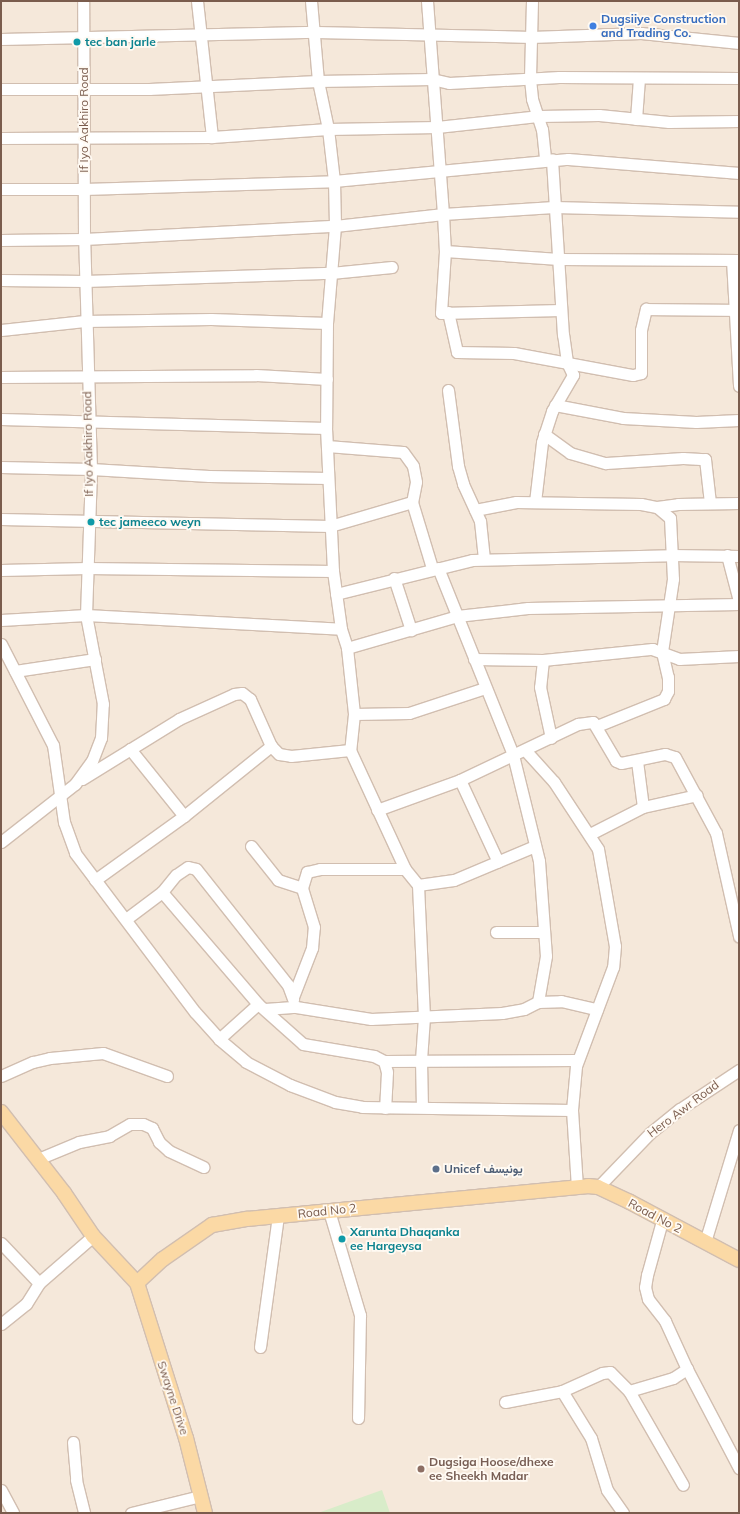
<!DOCTYPE html>
<html>
<head>
<meta charset="utf-8">
<style>
	body { margin:0 }
	#map { position:relative; width:740px; height:1514px; overflow:hidden; background:#fdf6ec; font-family:Mulish,Vazirmatn,sans-serif }
	div>[style] { position:absolute }
	[style*='--x'] { left:calc(var(--x)*1px); top:calc(var(--y)*1px); width:calc(var(--w)*1px); rotate:calc(var(--a)*1deg) }
	.residential>* { inset:0; background:#f5e8da; transform-origin:0 0 }
	.green>* { inset:0; background:#d8ecc9 }
	.roads { filter:drop-shadow(1px 0 #d1beb0) drop-shadow(-1px 0 #d1beb0) drop-shadow(0 1px #d1beb0) drop-shadow(0 -1px #d1beb0) }
	.minor>* { height:11px; margin:-5.5px; padding:0 5.5px; transform-origin:5.5px; border-radius:5.5px; background:#fff }
	.major>* { height:14px; margin:-7px; padding:0 7px; transform-origin:7px; border-radius:7px; background:#fbd9a5 }
	.dots>* { width:11px; height:11px; translate:-50% -50%; box-sizing:border-box; border:2px solid #fffaf3; border-radius:50% }
	span { translate:-50% -50%; white-space:nowrap; text-align:center; line-height:1.15; -webkit-text-stroke:3.5px #fffaf3; paint-order:stroke }
	.shop-label { font-size:12px; color:#366cbe; font-weight:700 }
	.left { translate:0 -50%; text-align:left }
	.culture-label { font-size:12px; color:#0d838f; font-weight:700 }
	.street-label { font-size:12px; color:#7a5c4d }
	.service-label { font-size:12px; color:#4e5e75; font-weight:700 }
	.education-label { font-size:12px; color:#785e54; font-weight:700 }
	.frame { position:absolute; inset:0; border:2px solid #7a5c4d; pointer-events:none }
</style>
</head>
<body>
<div id="map">
	<div class="residential">
		<i style="left:1px;top:1px;width:738px;height:1512px"></i>
	</div>
	<div class="green">
		<i style="clip-path:polygon(382px 1490px,390px 1513px,318px 1513px)"></i>
	</div>
	<div class="roads">
		<div class="minor">
			<i style="--x:197;--y:1;--w:137;--a:83.7"></i>
			<i style="--x:311;--y:1;--w:80;--a:85"></i>
			<i style="--x:318;--y:81;--w:49;--a:78.2"></i>
			<i style="--x:328;--y:129;--w:52;--a:83.4"></i>
			<i style="--x:334;--y:181;--w:45;--a:88.7"></i>
			<i style="--x:335;--y:226;--w:97;--a:94.7"></i>
			<i style="--x:327;--y:323;--w:105;--a:90.5"></i>
			<i style="--x:326;--y:428;--w:143;--a:87.2"></i>
			<i style="--x:333;--y:571;--w:59;--a:82.1"></i>
			<i style="--x:341;--y:629;--w:20;--a:72"></i>
			<i style="--x:347;--y:648;--w:66;--a:83.9"></i>
			<i style="--x:354;--y:714;--w:36;--a:96"></i>
			<i style="--x:350;--y:750;--w:131;--a:65.2"></i>
			<i style="--x:405;--y:869;--w:21;--a:51"></i>
			<i style="--x:418;--y:885;--w:132;--a:87.4"></i>
			<i style="--x:424;--y:1017;--w:43;--a:94"></i>
			<i style="--x:421;--y:1060;--w:46;--a:88.8"></i>
			<i style="--x:427;--y:1;--w:214;--a:85.7"></i>
			<i style="--x:443;--y:214;--w:111;--a:-3.6"></i>
			<i style="--x:554;--y:207;--w:185;--a:1.5"></i>
			<i style="--x:532;--y:1;--w:78;--a:91.5"></i>
			<i style="--x:530;--y:79;--w:20;--a:84"></i>
			<i style="--x:532;--y:99;--w:32;--a:72"></i>
			<i style="--x:542;--y:129;--w:30;--a:84"></i>
			<i style="--x:1;--y:39;--w:315;--a:-1.3"></i>
			<i style="--x:316;--y:32;--w:215;--a:1.3"></i>
			<i style="--x:531;--y:37;--w:110;--a:-2.1"></i>
			<i style="--x:641;--y:33;--w:99;--a:5.8"></i>
			<i style="--x:1;--y:89;--w:148;--a:0"></i>
			<i style="--x:149;--y:89;--w:169;--a:-2.7"></i>
			<i style="--x:318;--y:81;--w:114;--a:-1"></i>
			<i style="--x:432;--y:79;--w:17;--a:13"></i>
			<i style="--x:449;--y:83;--w:110;--a:-3.1"></i>
			<i style="--x:559;--y:77;--w:180;--a:0.3"></i>
			<i style="--x:636;--y:119;--w:41;--a:-85.8"></i>
			<i style="--x:1;--y:138;--w:211;--a:-0.3"></i>
			<i style="--x:212;--y:137;--w:116;--a:-3.9"></i>
			<i style="--x:328;--y:129;--w:109;--a:-1.1"></i>
			<i style="--x:437;--y:127;--w:103;--a:-6.2"></i>
			<i style="--x:539;--y:116;--w:60;--a:-1"></i>
			<i style="--x:599;--y:115;--w:70;--a:5.7"></i>
			<i style="--x:669;--y:122;--w:70;--a:-0.8"></i>
			<i style="--x:1;--y:189;--w:83;--a:0"></i>
			<i style="--x:84;--y:189;--w:250;--a:-1.8"></i>
			<i style="--x:334;--y:181;--w:235;--a:-5.4"></i>
			<i style="--x:568;--y:159;--w:172;--a:4.7"></i>
			<i style="--x:1;--y:240;--w:83;--a:-0.7"></i>
			<i style="--x:84;--y:239;--w:251;--a:-3"></i>
			<i style="--x:335;--y:226;--w:109;--a:-6.3"></i>
			<i style="--x:443;--y:214;--w:37;--a:87"></i>
			<i style="--x:445;--y:251;--w:114;--a:4"></i>
			<i style="--x:559;--y:259;--w:180;--a:0.3"></i>
			<i style="--x:445;--y:251;--w:62;--a:93.7"></i>
			<i style="--x:441;--y:313;--w:120;--a:-1.4"></i>
			<i style="--x:732;--y:260;--w:126;--a:86.8"></i>
			<i style="--x:1;--y:280;--w:84;--a:0.7"></i>
			<i style="--x:85;--y:281;--w:246;--a:-1.9"></i>
			<i style="--x:331;--y:273;--w:61;--a:-5.6"></i>
			<i style="--x:448;--y:312;--w:41;--a:77.3"></i>
			<i style="--x:457;--y:352;--w:57;--a:1"></i>
			<i style="--x:514;--y:353;--w:121;--a:10.5"></i>
			<i style="--x:633;--y:375;--w:8;--a:-14"></i>
			<i style="--x:641;--y:373;--w:43;--a:-90"></i>
			<i style="--x:641;--y:330;--w:22;--a:-77"></i>
			<i style="--x:646;--y:309;--w:93;--a:0.6"></i>
			<i style="--x:1;--y:330;--w:84;--a:-6.1"></i>
			<i style="--x:85;--y:321;--w:126;--a:-0.9"></i>
			<i style="--x:211;--y:319;--w:116;--a:2"></i>
			<i style="--x:1;--y:377;--w:255;--a:-0.4"></i>
			<i style="--x:256;--y:375;--w:71;--a:3.2"></i>
			<i style="--x:448;--y:390;--w:77;--a:82.5"></i>
			<i style="--x:458;--y:466;--w:19;--a:74"></i>
			<i style="--x:463;--y:484;--w:41;--a:65.3"></i>
			<i style="--x:480;--y:521;--w:38;--a:84"></i>
			<i style="--x:555;--y:405;--w:69;--a:10.8"></i>
			<i style="--x:623;--y:418;--w:73;--a:3.1"></i>
			<i style="--x:696;--y:422;--w:43;--a:-2.7"></i>
			<i style="--x:1;--y:419;--w:325;--a:1.6"></i>
			<i style="--x:544;--y:434;--w:32;--a:36"></i>
			<i style="--x:570;--y:453;--w:37;--a:16"></i>
			<i style="--x:606;--y:463;--w:77;--a:-3.7"></i>
			<i style="--x:683;--y:458;--w:22;--a:3"></i>
			<i style="--x:705;--y:459;--w:44;--a:83.5"></i>
			<i style="--x:327;--y:446;--w:76;--a:4.5"></i>
			<i style="--x:403;--y:452;--w:17;--a:54"></i>
			<i style="--x:413;--y:466;--w:16;--a:79"></i>
			<i style="--x:416;--y:482;--w:20;--a:101"></i>
			<i style="--x:1;--y:467;--w:90;--a:1.3"></i>
			<i style="--x:91;--y:469;--w:118;--a:3.4"></i>
			<i style="--x:209;--y:476;--w:119;--a:1"></i>
			<i style="--x:535;--y:502;--w:60;--a:-83.3"></i>
			<i style="--x:542;--y:442;--w:33;--a:-72"></i>
			<i style="--x:552;--y:411;--w:42;--a:-59.7"></i>
			<i style="--x:573;--y:375;--w:14;--a:-115"></i>
			<i style="--x:567;--y:362;--w:27;--a:-98"></i>
			<i style="--x:563;--y:335;--w:176;--a:-93.6"></i>
			<i style="--x:657;--y:507;--w:21;--a:-8"></i>
			<i style="--x:678;--y:504;--w:61;--a:-0.9"></i>
			<i style="--x:475;--y:510;--w:42;--a:-11"></i>
			<i style="--x:516;--y:502;--w:125;--a:0.9"></i>
			<i style="--x:641;--y:504;--w:16;--a:11"></i>
			<i style="--x:657;--y:507;--w:17;--a:40"></i>
			<i style="--x:670;--y:518;--w:61;--a:87.2"></i>
			<i style="--x:673;--y:579;--w:74;--a:98.6"></i>
			<i style="--x:662;--y:652;--w:26;--a:77"></i>
			<i style="--x:668;--y:677;--w:14;--a:90"></i>
			<i style="--x:668;--y:691;--w:9;--a:117"></i>
			<i style="--x:664;--y:699;--w:72;--a:158.1"></i>
			<i style="--x:1;--y:519;--w:329;--a:1.2"></i>
			<i style="--x:330;--y:526;--w:85;--a:-16.3"></i>
			<i style="--x:412;--y:502;--w:69;--a:73.1"></i>
			<i style="--x:727;--y:555;--w:48;--a:75.4"></i>
			<i style="--x:438;--y:568;--w:201;--a:68.1"></i>
			<i style="--x:513;--y:755;--w:109;--a:76.2"></i>
			<i style="--x:539;--y:861;--w:95;--a:85.8"></i>
			<i style="--x:546;--y:956;--w:47;--a:99.9"></i>
			<i style="--x:1;--y:570;--w:86;--a:-1.3"></i>
			<i style="--x:87;--y:568;--w:246;--a:0.7"></i>
			<i style="--x:394;--y:578;--w:55;--a:71.9"></i>
			<i style="--x:336;--y:594;--w:140;--a:-14"></i>
			<i style="--x:472;--y:560;--w:199;--a:-1.4"></i>
			<i style="--x:671;--y:555;--w:68;--a:0.8"></i>
			<i style="--x:1;--y:620;--w:85;--a:-3.4"></i>
			<i style="--x:86;--y:615;--w:255;--a:3.1"></i>
			<i style="--x:1;--y:644;--w:114;--a:62.8"></i>
			<i style="--x:53;--y:745;--w:78;--a:81.9"></i>
			<i style="--x:64;--y:822;--w:33;--a:70"></i>
			<i style="--x:75;--y:853;--w:199;--a:53"></i>
			<i style="--x:195;--y:1012;--w:36;--a:48"></i>
			<i style="--x:219;--y:1039;--w:35;--a:40"></i>
			<i style="--x:246;--y:1062;--w:50;--a:27.6"></i>
			<i style="--x:290;--y:1085;--w:48;--a:20.7"></i>
			<i style="--x:335;--y:1102;--w:27;--a:10"></i>
			<i style="--x:362;--y:1107;--w:210;--a:0.8"></i>
			<i style="--x:347;--y:648;--w:115;--a:-16.2"></i>
			<i style="--x:457;--y:616;--w:71;--a:-6.4"></i>
			<i style="--x:528;--y:608;--w:211;--a:-1.1"></i>
			<i style="--x:474;--y:659;--w:69;--a:0.8"></i>
			<i style="--x:543;--y:660;--w:110;--a:-5.8"></i>
			<i style="--x:652;--y:649;--w:29;--a:20"></i>
			<i style="--x:679;--y:659;--w:60;--a:-2.9"></i>
			<i style="--x:543;--y:660;--w:27;--a:96"></i>
			<i style="--x:540;--y:687;--w:52;--a:77.8"></i>
			<i style="--x:15;--y:671;--w:81;--a:-8.5"></i>
			<i style="--x:354;--y:714;--w:55;--a:-1"></i>
			<i style="--x:409;--y:713;--w:80;--a:-18.2"></i>
			<i style="--x:130;--y:749;--w:86;--a:51.1"></i>
			<i style="--x:525;--y:750;--w:43;--a:47.8"></i>
			<i style="--x:554;--y:782;--w:80;--a:56.7"></i>
			<i style="--x:598;--y:849;--w:98;--a:80.1"></i>
			<i style="--x:615;--y:946;--w:21;--a:95"></i>
			<i style="--x:613;--y:967;--w:106;--a:110.5"></i>
			<i style="--x:576;--y:1066;--w:44;--a:95.2"></i>
			<i style="--x:572;--y:1110;--w:77;--a:86.3"></i>
			<i style="--x:637;--y:761;--w:46;--a:82.6"></i>
			<i style="--x:82;--y:779;--w:114;--a:-31.7"></i>
			<i style="--x:179;--y:719;--w:60;--a:-24.4"></i>
			<i style="--x:234;--y:694;--w:8;--a:-7"></i>
			<i style="--x:242;--y:693;--w:10;--a:37"></i>
			<i style="--x:250;--y:699;--w:51;--a:65.9"></i>
			<i style="--x:460;--y:780;--w:90;--a:65.1"></i>
			<i style="--x:377;--y:810;--w:88;--a:-19.9"></i>
			<i style="--x:460;--y:780;--w:131;--a:-25.4"></i>
			<i style="--x:578;--y:724;--w:15;--a:-8"></i>
			<i style="--x:593;--y:722;--w:45;--a:59.5"></i>
			<i style="--x:616;--y:761;--w:5;--a:22"></i>
			<i style="--x:621;--y:763;--w:45;--a:-11.6"></i>
			<i style="--x:665;--y:754;--w:10;--a:17"></i>
			<i style="--x:675;--y:757;--w:86;--a:61.7"></i>
			<i style="--x:716;--y:833;--w:106;--a:77.4"></i>
			<i style="--x:590;--y:834;--w:59;--a:-27"></i>
			<i style="--x:643;--y:807;--w:55;--a:-12.5"></i>
			<i style="--x:1;--y:842;--w:94;--a:-38.1"></i>
			<i style="--x:75;--y:784;--w:29;--a:-54"></i>
			<i style="--x:92;--y:761;--w:25;--a:-69"></i>
			<i style="--x:101;--y:738;--w:34;--a:-87"></i>
			<i style="--x:103;--y:704;--w:91;--a:-100.8"></i>
			<i style="--x:86;--y:615;--w:146;--a:-88"></i>
			<i style="--x:91;--y:469;--w:230;--a:-91.7"></i>
			<i style="--x:84;--y:239;--w:238;--a:-90.2"></i>
			<i style="--x:251;--y:846;--w:43;--a:51.5"></i>
			<i style="--x:278;--y:880;--w:25;--a:18"></i>
			<i style="--x:95;--y:880;--w:110;--a:-35.7"></i>
			<i style="--x:184;--y:816;--w:112;--a:-38.8"></i>
			<i style="--x:271;--y:746;--w:11;--a:45"></i>
			<i style="--x:279;--y:754;--w:12;--a:9"></i>
			<i style="--x:291;--y:756;--w:59;--a:-5.8"></i>
			<i style="--x:418;--y:885;--w:36;--a:-8"></i>
			<i style="--x:454;--y:880;--w:88;--a:-22.8"></i>
			<i style="--x:162;--y:892;--w:22;--a:-51"></i>
			<i style="--x:176;--y:875;--w:14;--a:-34"></i>
			<i style="--x:188;--y:867;--w:8;--a:14"></i>
			<i style="--x:196;--y:869;--w:148;--a:51.6"></i>
			<i style="--x:288;--y:985;--w:15;--a:70"></i>
			<i style="--x:126;--y:919;--w:45;--a:-36.9"></i>
			<i style="--x:162;--y:892;--w:148;--a:49.4"></i>
			<i style="--x:258;--y:1004;--w:60;--a:41.6"></i>
			<i style="--x:303;--y:1044;--w:72;--a:9.6"></i>
			<i style="--x:374;--y:1056;--w:11;--a:27"></i>
			<i style="--x:384;--y:1061;--w:193;--a:-0.3"></i>
			<i style="--x:496;--y:932;--w:48;--a:0"></i>
			<i style="--x:293;--y:997;--w:53;--a:-68.8"></i>
			<i style="--x:312;--y:948;--w:21;--a:-85"></i>
			<i style="--x:314;--y:927;--w:41;--a:-107.1"></i>
			<i style="--x:302;--y:888;--w:17;--a:-73"></i>
			<i style="--x:307;--y:872;--w:13;--a:-13"></i>
			<i style="--x:320;--y:869;--w:85;--a:0"></i>
			<i style="--x:265;--y:1009;--w:31;--a:-4"></i>
			<i style="--x:296;--y:1007;--w:76;--a:9.1"></i>
			<i style="--x:371;--y:1019;--w:131;--a:-2.6"></i>
			<i style="--x:502;--y:1013;--w:22;--a:-10"></i>
			<i style="--x:524;--y:1009;--w:16;--a:-27"></i>
			<i style="--x:538;--y:1002;--w:23;--a:-2"></i>
			<i style="--x:561;--y:1001;--w:37;--a:13"></i>
			<i style="--x:219;--y:1039;--w:52;--a:-41.9"></i>
			<i style="--x:384;--y:1061;--w:11;--a:75"></i>
			<i style="--x:387;--y:1072;--w:36;--a:93"></i>
			<i style="--x:1;--y:1076;--w:35;--a:-24"></i>
			<i style="--x:33;--y:1062;--w:17;--a:-13"></i>
			<i style="--x:50;--y:1058;--w:53;--a:-5.4"></i>
			<i style="--x:103;--y:1053;--w:68;--a:19.8"></i>
			<i style="--x:38;--y:1159;--w:44;--a:-22.5"></i>
			<i style="--x:79;--y:1142;--w:31;--a:-11"></i>
			<i style="--x:109;--y:1136;--w:24;--a:-30"></i>
			<i style="--x:130;--y:1124;--w:13;--a:0"></i>
			<i style="--x:143;--y:1124;--w:10;--a:24"></i>
			<i style="--x:152;--y:1128;--w:16;--a:63"></i>
			<i style="--x:159;--y:1142;--w:13;--a:42"></i>
			<i style="--x:169;--y:1151;--w:38;--a:25"></i>
			<i style="--x:598;--y:1187;--w:75;--a:-46.1"></i>
			<i style="--x:650;--y:1133;--w:38;--a:-39"></i>
			<i style="--x:680;--y:1109;--w:71;--a:-33.5"></i>
			<i style="--x:329;--y:1211;--w:109;--a:73.4"></i>
			<i style="--x:360;--y:1315;--w:103;--a:91.1"></i>
			<i style="--x:662;--y:1221;--w:56;--a:105.5"></i>
			<i style="--x:647;--y:1275;--w:12;--a:99"></i>
			<i style="--x:645;--y:1287;--w:12;--a:76"></i>
			<i style="--x:648;--y:1299;--w:28;--a:52"></i>
			<i style="--x:665;--y:1321;--w:53;--a:65.4"></i>
			<i style="--x:687;--y:1369;--w:112;--a:62.3"></i>
			<i style="--x:705;--y:1242;--w:117;--a:-73.1"></i>
			<i style="--x:1;--y:1243;--w:55;--a:46.5"></i>
			<i style="--x:1;--y:1324;--w:32;--a:-39"></i>
			<i style="--x:26;--y:1304;--w:25;--a:-58"></i>
			<i style="--x:39;--y:1283;--w:72;--a:-41"></i>
			<i style="--x:260;--y:1347;--w:132;--a:-82.2"></i>
			<i style="--x:562;--y:1391;--w:55;--a:58.3"></i>
			<i style="--x:591;--y:1438;--w:54;--a:72.9"></i>
			<i style="--x:607;--y:1490;--w:28;--a:55"></i>
			<i style="--x:629;--y:1391;--w:46;--a:-16.5"></i>
			<i style="--x:673;--y:1378;--w:17;--a:-33"></i>
			<i style="--x:505;--y:1402;--w:58;--a:-10.9"></i>
			<i style="--x:562;--y:1391;--w:44;--a:-24.2"></i>
			<i style="--x:602;--y:1373;--w:8;--a:-7"></i>
			<i style="--x:610;--y:1372;--w:27;--a:45"></i>
			<i style="--x:629;--y:1391;--w:108;--a:60.1"></i>
			<i style="--x:73;--y:1442;--w:38;--a:85"></i>
			<i style="--x:76;--y:1480;--w:34;--a:76"></i>
			<i style="--x:1;--y:1490;--w:26;--a:62"></i>
			<i style="--x:131;--y:1513;--w:72;--a:-13.7"></i>
		</div>
		<div class="major">
			<i style="--x:1;--y:1112;--w:103;--a:52.1"></i>
			<i style="--x:64;--y:1193;--w:52;--a:56"></i>
			<i style="--x:93;--y:1236;--w:64;--a:46.9"></i>
			<i style="--x:137;--y:1283;--w:35;--a:-43"></i>
			<i style="--x:163;--y:1259;--w:60;--a:-34.8"></i>
			<i style="--x:212;--y:1225;--w:36;--a:-10"></i>
			<i style="--x:247;--y:1219;--w:343;--a:-5.5"></i>
			<i style="--x:588;--y:1186;--w:10;--a:6"></i>
			<i style="--x:598;--y:1187;--w:35;--a:25"></i>
			<i style="--x:630;--y:1202;--w:123;--a:28"></i>
			<i style="--x:137;--y:1283;--w:163;--a:72.5"></i>
			<i style="--x:186;--y:1438;--w:77;--a:75.8"></i>
		</div>
	</div>
	<div class="dots">
		<i style="left:593px;top:26px;background:#3f7fe0"></i>
		<i style="left:77px;top:42px;background:#0f9aa8"></i>
		<i style="left:91px;top:522px;background:#0f9aa8"></i>
		<i style="left:436px;top:1169px;background:#5c6f8a"></i>
		<i style="left:342px;top:1239px;background:#0f9aa8"></i>
		<i style="left:421px;top:1469px;background:#8d6e63"></i>
	</div>
	<div class="shop-label">
		<span class="left" style="left:601px;top:26px">Dugsiiye Construction<br>and Trading Co.</span>
	</div>
	<div class="culture-label">
		<span class="left" style="left:85px;top:42px">tec ban jarle</span>
		<span class="left" style="left:99px;top:522px">tec jameeco weyn</span>
		<span class="left" style="left:350px;top:1239px">Xarunta Dhaqanka<br>ee Hargeysa</span>
	</div>
	<div class="street-label">
		<span style="left:84px;top:120px;rotate:-90deg">If Iyo Aakhiro Road</span>
		<span style="left:88px;top:444px;rotate:-91deg">If Iyo Aakhiro Road</span>
		<span style="left:683px;top:1109px;rotate:-37deg">Hero Awr Road</span>
		<span style="left:327px;top:1211px;rotate:-6deg">Road No 2</span>
		<span style="left:655px;top:1216px;rotate:28deg">Road No 2</span>
		<span style="left:173px;top:1398px;rotate:72deg">Swayne Drive</span>
	</div>
	<div class="service-label">
		<span class="left" style="left:444px;top:1169px">Unicef يونيسف</span>
	</div>
	<div class="education-label">
		<span class="left" style="left:429px;top:1469px">Dugsiga Hoose/dhexe<br>ee Sheekh Madar</span>
	</div>
	<div class="frame"></div>
</div>
</body>
</html>
